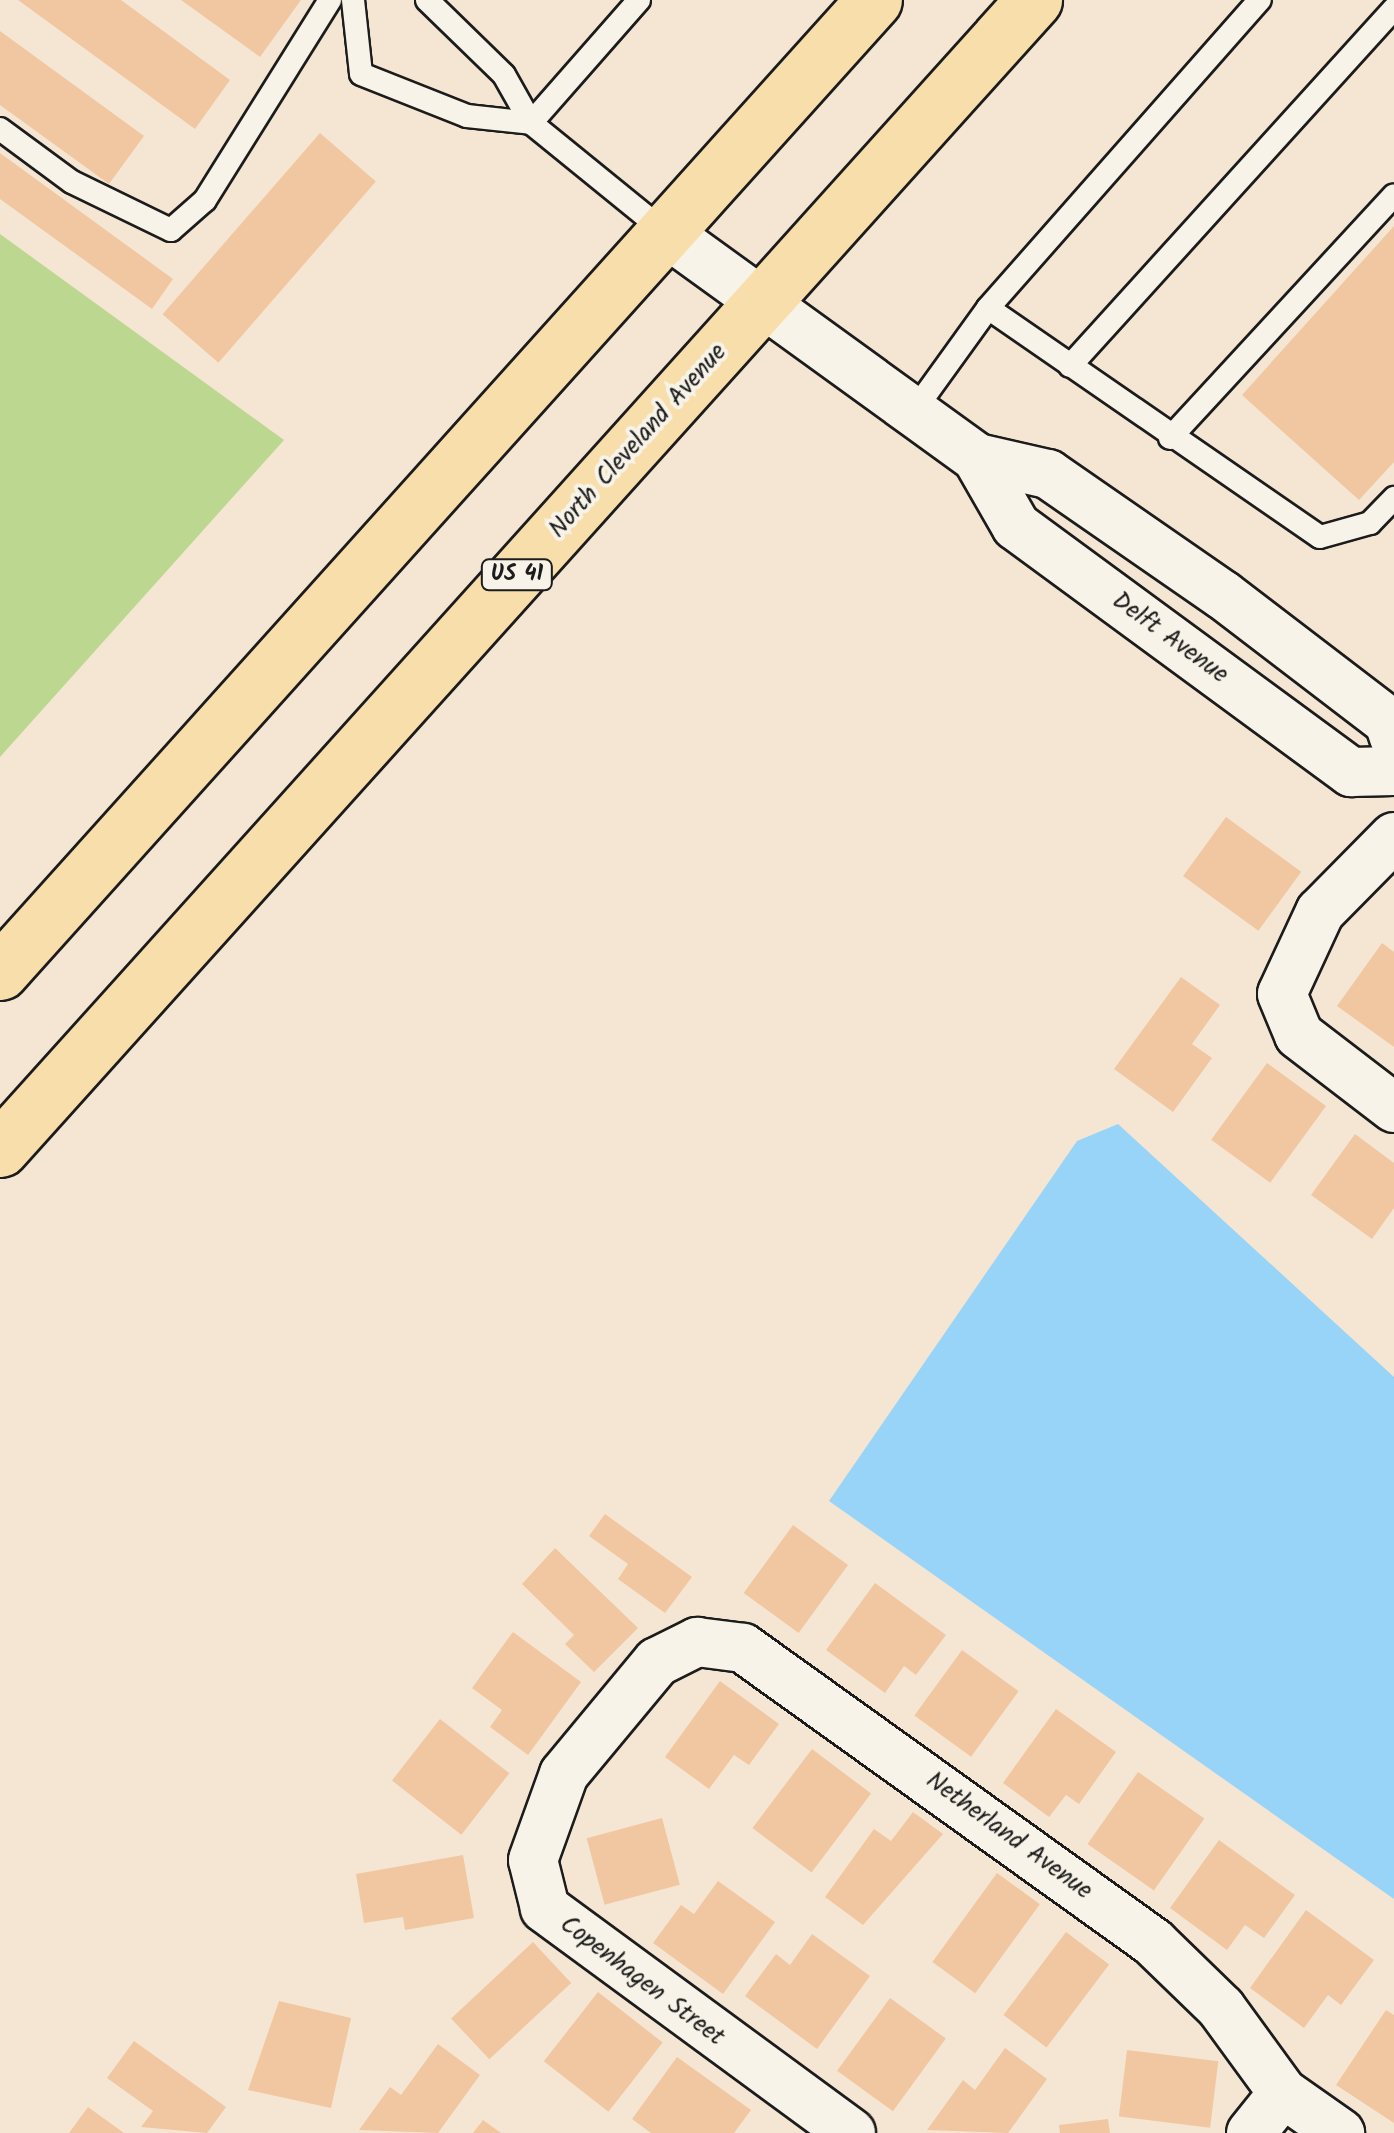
<!DOCTYPE html>
<html>
<head>
<meta charset="utf-8">
<style>
	body { margin:0 }
	#map { position:relative; width:1394px; height:2133px; overflow:hidden; background:#f5e6d3; font-family:Kalam,sans-serif }
	div>[style] { position:absolute }
	[style*='--x'] { left:calc(var(--x)*1px); top:calc(var(--y)*1px); width:calc(var(--w)*1px); rotate:calc(var(--a)*1deg) }
	.green>* { inset:0; background:#bcd78f }
	.water>* { inset:0; background:#98d3f8 }
	.building>* { inset:0; background:#f1c7a1; transform-origin:0 0 }
	.roads { filter:drop-shadow(2px 0 #1c1c1c) drop-shadow(-2px 0 #1c1c1c) drop-shadow(0 2px #1c1c1c) drop-shadow(0 -2px #1c1c1c) }
	.service>* { height:22px; margin:-11px; padding:0 11px; transform-origin:11px; border-radius:11px; background:#f7f3e8 }
	.minor>* { height:48px; margin:-24px; padding:0 24px; transform-origin:24px; border-radius:24px; background:#f7f3e8 }
	.primary>* { height:55px; margin:-27.5px; padding:0 27.5px; transform-origin:27.5px; border-radius:27.5px; background:#f8deab }
	span { translate:-50% -50%; white-space:nowrap; text-align:center; line-height:1.15; -webkit-text-stroke:8px #f7f3e8; paint-order:stroke }
	.shield-label span { padding:2px 8px; background:#f7f3e8; border:2px solid; border-radius:8px; -webkit-text-stroke-width:0 }
	.shield-label { font-size:22px; color:#1c1c1c; font-weight:700 }
	.street-label { font-size:25px; color:#1c1c1c }
</style>
</head>
<body>
<div id="map">
	<div class="green">
		<i style="clip-path:polygon(0 234px,284px 440px,0 757px)"></i>
	</div>
	<div class="water">
		<i style="clip-path:polygon(1118px 1124px,1394px 1377px,1394px 1899px,829px 1501px,1077px 1141px)"></i>
	</div>
	<div class="building">
		<i style="clip-path:polygon(18px 0,121px 0,230px 80px,195px 129px)"></i>
		<i style="clip-path:polygon(181px 0,301px 0,260px 57px)"></i>
		<i style="clip-path:polygon(0 31px,144px 136px,109px 184px,0 105px)"></i>
		<i style="left:320px;top:133px;width:74px;height:240px;rotate:41deg"></i>
		<i style="clip-path:polygon(0 153px,173px 279px,152px 309px,0 199px)"></i>
		<i style="clip-path:polygon(1394px 226px,1394px 462px,1359px 500px,1242px 395px)"></i>
		<i style="left:1226px;top:817px;width:93px;height:73px;rotate:36deg"></i>
		<i style="clip-path:polygon(1382px 943px,1394px 952px,1394px 1047px,1337px 1006px)"></i>
		<i style="clip-path:polygon(1181px 977px,1220px 1005px,1192px 1044px,1212px 1058px,1173px 1112px,1114px 1069px)"></i>
		<i style="left:1267px;top:1063px;width:73px;height:95px;rotate:36deg"></i>
		<i style="clip-path:polygon(1355px 1134px,1394px 1163px,1394px 1208px,1372px 1239px,1311px 1195px)"></i>
		<i style="clip-path:polygon(605px 1514px,692px 1577px,665px 1613px,618px 1579px,628px 1564px,589px 1536px)"></i>
		<i style="left:793px;top:1525px;width:68px;height:84px;rotate:36deg"></i>
		<i style="clip-path:polygon(555px 1548px,638px 1628px,594px 1672px,565px 1644px,574px 1635px,522px 1584px)"></i>
		<i style="clip-path:polygon(875px 1583px,946px 1635px,916px 1675px,904px 1666px,885px 1693px,826px 1650px)"></i>
		<i style="clip-path:polygon(513px 1632px,581px 1682px,528px 1755px,490px 1727px,502px 1710px,472px 1688px)"></i>
		<i style="left:962px;top:1650px;width:70px;height:81px;rotate:36deg"></i>
		<i style="clip-path:polygon(720px 1681px,779px 1724px,749px 1765px,734px 1755px,709px 1789px,665px 1757px)"></i>
		<i style="clip-path:polygon(1056px 1709px,1116px 1752px,1079px 1804px,1066px 1795px,1049px 1817px,1003px 1783px)"></i>
		<i style="left:440px;top:1719px;width:88px;height:78px;rotate:38deg"></i>
		<i style="left:812px;top:1749px;width:74px;height:99px;rotate:37deg"></i>
		<i style="left:1138px;top:1772px;width:81px;height:88px;rotate:35deg"></i>
		<i style="clip-path:polygon(913px 1812px,943px 1834px,863px 1925px,825px 1897px,874px 1829px,891px 1841px)"></i>
		<i style="left:662px;top:1818px;width:69px;height:78px;rotate:75deg"></i>
		<i style="clip-path:polygon(1219px 1840px,1295px 1895px,1264px 1938px,1245px 1925px,1227px 1950px,1170px 1908px)"></i>
		<i style="clip-path:polygon(463px 1855px,474px 1918px,405px 1930px,403px 1917px,364px 1923px,356px 1874px)"></i>
		<i style="left:997px;top:1873px;width:53px;height:110px;rotate:36deg"></i>
		<i style="clip-path:polygon(718px 1881px,775px 1922px,723px 1994px,653px 1943px,681px 1905px,694px 1914px)"></i>
		<i style="clip-path:polygon(1306px 1910px,1374px 1960px,1341px 2005px,1328px 1995px,1304px 2028px,1250px 1988px)"></i>
		<i style="left:1066px;top:1932px;width:54px;height:104px;rotate:37deg"></i>
		<i style="clip-path:polygon(812px 1934px,870px 1976px,817px 2049px,745px 1996px,776px 1954px,790px 1965px)"></i>
		<i style="left:533px;top:1942px;width:56px;height:112px;rotate:47deg"></i>
		<i style="left:598px;top:1992px;width:82px;height:88px;rotate:38deg"></i>
		<i style="left:890px;top:1998px;width:69px;height:90px;rotate:36deg"></i>
		<i style="clip-path:polygon(279px 2001px,351px 2018px,331px 2108px,248px 2090px)"></i>
		<i style="clip-path:polygon(1386px 2010px,1394px 2015px,1394px 2123px,1336px 2085px)"></i>
		<i style="clip-path:polygon(134px 2041px,226px 2107px,207px 2133px,141px 2127px,153px 2111px,107px 2078px)"></i>
		<i style="clip-path:polygon(438px 2044px,480px 2075px,438px 2133px,359px 2130px,390px 2087px,401px 2095px)"></i>
		<i style="clip-path:polygon(1005px 2048px,1047px 2079px,1008px 2133px,927px 2130px,963px 2080px,975px 2090px)"></i>
		<i style="left:1127px;top:2050px;width:92px;height:67px;rotate:7deg"></i>
		<i style="clip-path:polygon(677px 2057px,751px 2110px,734px 2133px,651px 2133px,632px 2119px)"></i>
		<i style="clip-path:polygon(88px 2107px,124px 2133px,69px 2133px)"></i>
		<i style="clip-path:polygon(1108px 2119px,1110px 2133px,1060px 2133px,1059px 2125px)"></i>
		<i style="clip-path:polygon(483px 2120px,501px 2133px,473px 2133px)"></i>
	</div>
	<div class="roads">
		<div class="service">
			<i style="--x:353;--y:0;--w:74;--a:83.8"></i>
			<i style="--x:361;--y:74;--w:114;--a:21.6"></i>
			<i style="--x:467;--y:116;--w:64;--a:6.2"></i>
			<i style="--x:427;--y:0;--w:107;--a:44.2"></i>
			<i style="--x:504;--y:75;--w:55;--a:60.6"></i>
			<i style="--x:639;--y:0;--w:164;--a:131.3"></i>
			<i style="--x:531;--y:123;--w:173;--a:39.1"></i>
			<i style="--x:0;--y:129;--w:89;--a:36.4"></i>
			<i style="--x:72;--y:182;--w:110;--a:25.9"></i>
			<i style="--x:171;--y:230;--w:45;--a:-41.4"></i>
			<i style="--x:205;--y:200;--w:236;--a:-58"></i>
			<i style="--x:988;--y:308;--w:411;--a:-48.6"></i>
			<i style="--x:1070;--y:366;--w:482;--a:-47.8"></i>
			<i style="--x:916;--y:408;--w:123;--a:-54.2"></i>
			<i style="--x:988;--y:308;--w:403;--a:34.6"></i>
			<i style="--x:1320;--y:537;--w:52;--a:-15.6"></i>
			<i style="--x:1370;--y:523;--w:35;--a:-46"></i>
			<i style="--x:1170;--y:438;--w:330;--a:-47.3"></i>
		</div>
		<div class="minor">
			<i style="--x:665;--y:232;--w:385;--a:35.9"></i>
			<i style="--x:977;--y:458;--w:78;--a:60.2"></i>
			<i style="--x:1016;--y:526;--w:416;--a:36.3"></i>
			<i style="--x:1351;--y:772;--w:43;--a:-1.3"></i>
			<i style="--x:977;--y:458;--w:73;--a:12.7"></i>
			<i style="--x:1048;--y:474;--w:213;--a:34.7"></i>
			<i style="--x:1223;--y:595;--w:209;--a:37.4"></i>
			<i style="--x:1389;--y:722;--w:16;--a:72"></i>
			<i style="--x:1394;--y:837;--w:105;--a:134.6"></i>
			<i style="--x:1320;--y:912;--w:90;--a:114.9"></i>
			<i style="--x:1282;--y:994;--w:44;--a:67.5"></i>
			<i style="--x:1299;--y:1035;--w:120;--a:37.5"></i>
			<i style="--x:851;--y:2133;--w:380;--a:-143.7"></i>
			<i style="--x:545;--y:1908;--w:49;--a:-104"></i>
			<i style="--x:533;--y:1860;--w:91;--a:-70.2"></i>
			<i style="--x:564;--y:1774;--w:146;--a:-50.3"></i>
			<i style="--x:657;--y:1662;--w:45;--a:-26.6"></i>
			<i style="--x:697;--y:1642;--w:46;--a:7.4"></i>
			<i style="--x:743;--y:1648;--w:505;--a:35.64"></i>
			<i style="--x:1153;--y:1942;--w:95;--a:44.1"></i>
			<i style="--x:1221;--y:2008;--w:105;--a:53.9"></i>
			<i style="--x:1283;--y:2093;--w:70;--a:35.1"></i>
			<i style="--x:1251;--y:2133;--w:51;--a:-51.3"></i>
		</div>
		<div class="primary">
			<i style="--x:0;--y:972;--w:1307;--a:-48.04"></i>
			<i style="--x:0;--y:1149;--w:1546;--a:-48.02"></i>
		</div>
	</div>
	<div class="shield-label">
		<span style="left:517px;top:575px">US 41</span>
	</div>
	<div class="street-label">
		<span style="left:638px;top:441px;rotate:-48deg">North Cleveland Avenue</span>
		<span style="left:1170px;top:638px;rotate:36deg">Delft Avenue</span>
		<span style="left:1009px;top:1836px;rotate:36deg">Netherland Avenue</span>
		<span style="left:642px;top:1981px;rotate:37deg">Copenhagen Street</span>
	</div>
</div>
</body>
</html>
